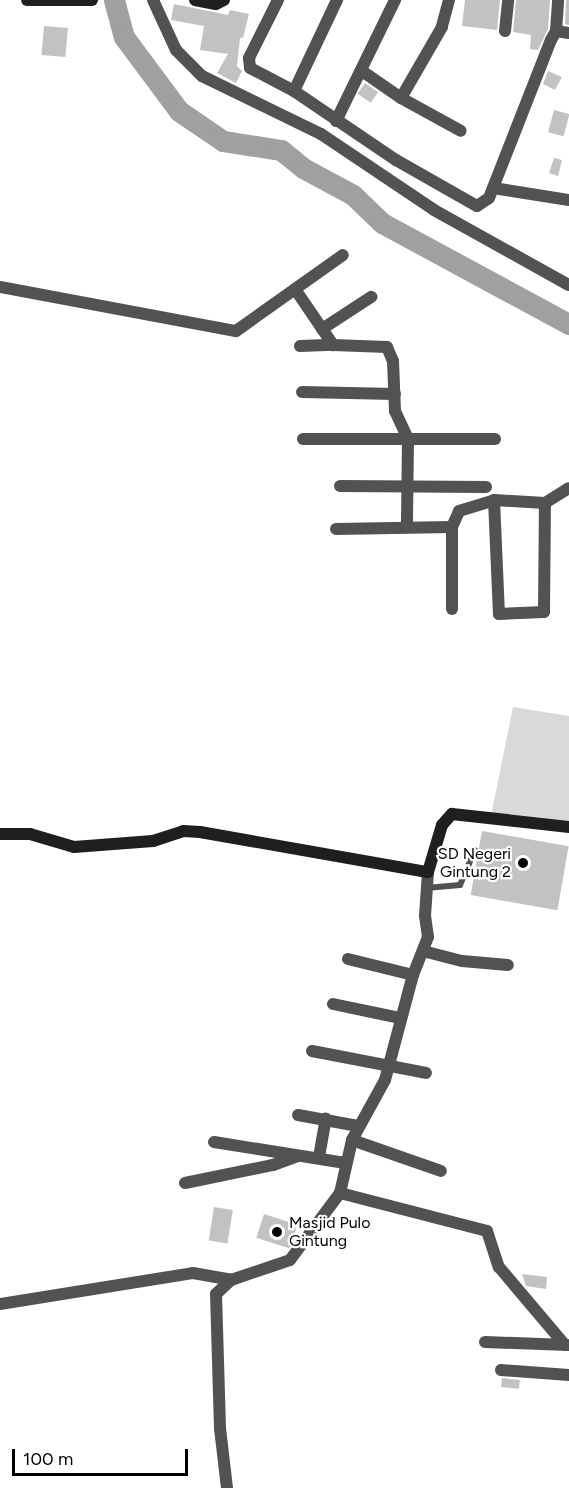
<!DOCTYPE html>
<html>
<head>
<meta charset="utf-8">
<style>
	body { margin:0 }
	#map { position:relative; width:569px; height:1488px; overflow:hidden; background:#fff; font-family:Figtree,sans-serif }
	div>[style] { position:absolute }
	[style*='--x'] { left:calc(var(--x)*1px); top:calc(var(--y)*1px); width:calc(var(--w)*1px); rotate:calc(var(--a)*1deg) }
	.green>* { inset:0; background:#d9d9d9 }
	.river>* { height:21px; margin:-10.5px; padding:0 10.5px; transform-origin:10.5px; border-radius:10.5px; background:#a0a0a0 }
	.building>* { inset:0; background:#c2c2c2; transform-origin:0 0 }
	.lane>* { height:6px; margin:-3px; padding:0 3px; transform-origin:3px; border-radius:3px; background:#525252 }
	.street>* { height:12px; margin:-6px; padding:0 6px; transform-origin:6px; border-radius:6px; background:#525252 }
	.secondary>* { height:12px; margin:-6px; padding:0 6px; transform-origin:6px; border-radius:6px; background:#1f1f1f }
	.dots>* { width:16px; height:16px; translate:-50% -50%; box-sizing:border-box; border:3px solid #fff; border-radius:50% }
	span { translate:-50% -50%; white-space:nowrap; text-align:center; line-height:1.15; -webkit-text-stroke:4.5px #fff; paint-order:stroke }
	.poi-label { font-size:16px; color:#000 }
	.right { translate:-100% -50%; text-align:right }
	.left { translate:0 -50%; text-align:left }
	.scale { position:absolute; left:12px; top:1449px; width:176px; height:27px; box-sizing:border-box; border:3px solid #000; border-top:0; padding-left:8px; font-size:18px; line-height:21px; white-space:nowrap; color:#000; -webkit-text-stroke:4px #fff; paint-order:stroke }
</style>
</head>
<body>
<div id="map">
	<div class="green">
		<i style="clip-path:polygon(513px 707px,569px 716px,569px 833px,490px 821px)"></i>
	</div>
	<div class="river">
		<i style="--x:114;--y:0;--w:38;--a:75"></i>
		<i style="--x:124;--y:37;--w:92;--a:53.4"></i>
		<i style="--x:179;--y:111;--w:53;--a:34.3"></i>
		<i style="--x:223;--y:141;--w:59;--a:8.8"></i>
		<i style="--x:281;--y:150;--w:28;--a:39"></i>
		<i style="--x:303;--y:168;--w:57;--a:28.4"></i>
		<i style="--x:353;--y:195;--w:40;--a:44"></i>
		<i style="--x:382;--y:223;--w:213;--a:28.4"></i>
	</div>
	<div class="building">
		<i style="clip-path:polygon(465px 0,500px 0,497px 30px,462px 26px)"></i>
		<i style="clip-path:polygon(516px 0,550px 0,548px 29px,538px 50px,530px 49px,531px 35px,513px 32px)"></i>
		<i style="clip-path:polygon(566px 0,569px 0,569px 25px,565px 24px)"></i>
		<i style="clip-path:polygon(174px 4px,228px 15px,230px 10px,249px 14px,243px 38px,240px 38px,237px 66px,242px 71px,236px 83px,217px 73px,228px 54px,200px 50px,204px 26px,171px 20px)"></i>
		<i style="left:44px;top:26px;width:24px;height:29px;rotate:5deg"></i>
		<i style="clip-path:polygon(548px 71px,562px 77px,555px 90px,543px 84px)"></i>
		<i style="left:365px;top:83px;width:16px;height:13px;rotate:35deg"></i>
		<i style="left:554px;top:110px;width:16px;height:23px;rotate:15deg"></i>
		<i style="clip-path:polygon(554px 158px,562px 160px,558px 176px,549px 173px)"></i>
		<i style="left:482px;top:831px;width:88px;height:65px;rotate:10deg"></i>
		<i style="left:214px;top:1207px;width:19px;height:34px;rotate:9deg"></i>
		<i style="left:264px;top:1214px;width:35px;height:25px;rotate:18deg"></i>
		<i style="clip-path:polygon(522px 1274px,547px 1277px,546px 1289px,526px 1286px)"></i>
		<i style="left:502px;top:1378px;width:18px;height:9px;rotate:6deg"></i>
	</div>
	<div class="lane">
		<i style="--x:426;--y:888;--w:34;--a:-5"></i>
		<i style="--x:460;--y:885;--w:38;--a:-67"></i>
	</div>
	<div class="street">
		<i style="--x:153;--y:0;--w:55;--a:65.3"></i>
		<i style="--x:176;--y:50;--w:37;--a:45"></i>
		<i style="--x:202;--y:76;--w:132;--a:26"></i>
		<i style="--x:321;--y:134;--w:136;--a:33.9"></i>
		<i style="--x:434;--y:210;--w:154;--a:29.1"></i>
		<i style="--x:278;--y:0;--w:65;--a:116.6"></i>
		<i style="--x:249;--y:58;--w:10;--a:84"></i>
		<i style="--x:250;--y:68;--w:50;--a:27.6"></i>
		<i style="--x:294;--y:91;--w:123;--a:34.1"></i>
		<i style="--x:396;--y:160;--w:93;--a:29.6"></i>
		<i style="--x:477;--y:206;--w:14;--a:-34"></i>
		<i style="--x:489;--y:198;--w:170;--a:-68.6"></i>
		<i style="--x:551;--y:40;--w:10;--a:-61"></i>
		<i style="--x:556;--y:31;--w:13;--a:9"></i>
		<i style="--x:449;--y:0;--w:28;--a:105"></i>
		<i style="--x:442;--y:27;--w:82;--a:120"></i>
		<i style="--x:401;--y:98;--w:68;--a:28.8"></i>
		<i style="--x:505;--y:31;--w:31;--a:-84"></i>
		<i style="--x:556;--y:31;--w:31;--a:-86"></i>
		<i style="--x:362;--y:71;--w:47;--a:34.7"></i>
		<i style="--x:294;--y:91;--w:101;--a:-64.7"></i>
		<i style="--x:336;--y:121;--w:135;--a:-64"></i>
		<i style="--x:493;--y:188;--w:77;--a:9"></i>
		<i style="--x:0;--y:287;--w:240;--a:10.6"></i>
		<i style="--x:236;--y:331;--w:131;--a:-35.4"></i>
		<i style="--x:295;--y:289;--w:68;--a:55.8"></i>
		<i style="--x:333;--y:345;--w:54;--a:2.1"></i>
		<i style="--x:387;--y:347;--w:15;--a:67"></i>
		<i style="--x:393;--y:361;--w:50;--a:87.7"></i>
		<i style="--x:395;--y:411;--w:31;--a:65"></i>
		<i style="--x:408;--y:439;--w:88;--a:90.7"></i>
		<i style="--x:322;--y:329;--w:59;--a:-33.1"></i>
		<i style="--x:300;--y:346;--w:33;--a:-2"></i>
		<i style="--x:302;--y:392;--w:93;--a:1.2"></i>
		<i style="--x:303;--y:439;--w:192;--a:0"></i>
		<i style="--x:340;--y:486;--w:146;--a:0.4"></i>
		<i style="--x:494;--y:500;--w:114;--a:87.5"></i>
		<i style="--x:499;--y:614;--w:45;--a:-2.5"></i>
		<i style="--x:544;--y:612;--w:109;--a:-89.5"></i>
		<i style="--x:452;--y:527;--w:82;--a:90"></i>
		<i style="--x:336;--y:529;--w:116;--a:-1"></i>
		<i style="--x:452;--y:527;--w:17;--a:-66"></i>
		<i style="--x:459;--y:511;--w:37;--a:-17"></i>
		<i style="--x:494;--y:500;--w:51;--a:3.4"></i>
		<i style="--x:545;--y:503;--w:28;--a:-32"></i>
		<i style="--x:423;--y:951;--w:40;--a:14.4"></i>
		<i style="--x:462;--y:961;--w:46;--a:5"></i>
		<i style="--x:348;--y:959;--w:67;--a:13.8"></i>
		<i style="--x:333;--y:1004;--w:68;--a:11.8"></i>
		<i style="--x:312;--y:1051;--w:116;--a:10.9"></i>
		<i style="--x:298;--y:1115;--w:61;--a:10.4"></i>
		<i style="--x:352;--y:1140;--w:94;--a:19.2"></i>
		<i style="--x:214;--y:1142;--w:133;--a:9.1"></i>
		<i style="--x:319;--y:1157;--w:39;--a:-80"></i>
		<i style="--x:185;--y:1183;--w:90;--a:-11.6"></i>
		<i style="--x:273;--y:1165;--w:27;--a:-20"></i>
		<i style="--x:340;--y:1193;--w:152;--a:14.5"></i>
		<i style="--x:487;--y:1231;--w:38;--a:72"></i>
		<i style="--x:499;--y:1267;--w:102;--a:49.8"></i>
		<i style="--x:0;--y:1304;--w:195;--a:-9.1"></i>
		<i style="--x:193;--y:1273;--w:39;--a:10"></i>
		<i style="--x:485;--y:1342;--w:83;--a:2.1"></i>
		<i style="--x:501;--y:1370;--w:68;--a:4.2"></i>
		<i style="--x:227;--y:1488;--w:60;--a:-96.7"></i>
		<i style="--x:220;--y:1428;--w:134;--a:-91.7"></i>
		<i style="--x:216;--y:1294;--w:21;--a:-43"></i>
		<i style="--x:231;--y:1280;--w:62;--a:-18.7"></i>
		<i style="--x:290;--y:1260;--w:84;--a:-53.3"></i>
		<i style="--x:340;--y:1193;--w:54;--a:-77.2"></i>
		<i style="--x:352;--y:1140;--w:68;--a:-61.2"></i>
		<i style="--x:385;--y:1080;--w:109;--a:-75.1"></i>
		<i style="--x:413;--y:975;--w:41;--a:-68.5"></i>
		<i style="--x:428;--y:937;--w:21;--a:-98"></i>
		<i style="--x:425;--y:916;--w:44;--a:-86.1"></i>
	</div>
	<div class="secondary">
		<i style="--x:27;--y:0;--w:65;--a:0"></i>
		<i style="--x:195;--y:0;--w:21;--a:11"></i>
		<i style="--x:216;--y:4;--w:9;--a:-27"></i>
		<i style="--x:0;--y:834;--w:30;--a:0"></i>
		<i style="--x:30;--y:834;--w:46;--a:16.5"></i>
		<i style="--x:74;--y:847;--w:79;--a:-4.3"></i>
		<i style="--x:153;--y:841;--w:32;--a:-18"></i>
		<i style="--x:183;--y:831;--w:17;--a:3"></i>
		<i style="--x:200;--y:832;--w:231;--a:10"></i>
		<i style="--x:428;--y:872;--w:49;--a:-73.4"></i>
		<i style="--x:442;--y:825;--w:15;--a:-48"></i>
		<i style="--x:452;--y:814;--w:118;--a:6.3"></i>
	</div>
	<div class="dots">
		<i style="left:523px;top:863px;background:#000"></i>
		<i style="left:277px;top:1232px;background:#000"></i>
	</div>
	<div class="poi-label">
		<span class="right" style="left:511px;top:863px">SD Negeri<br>Gintung 2</span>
		<span class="left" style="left:289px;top:1232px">Masjid Pulo<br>Gintung</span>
	</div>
	<div class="scale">100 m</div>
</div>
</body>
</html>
